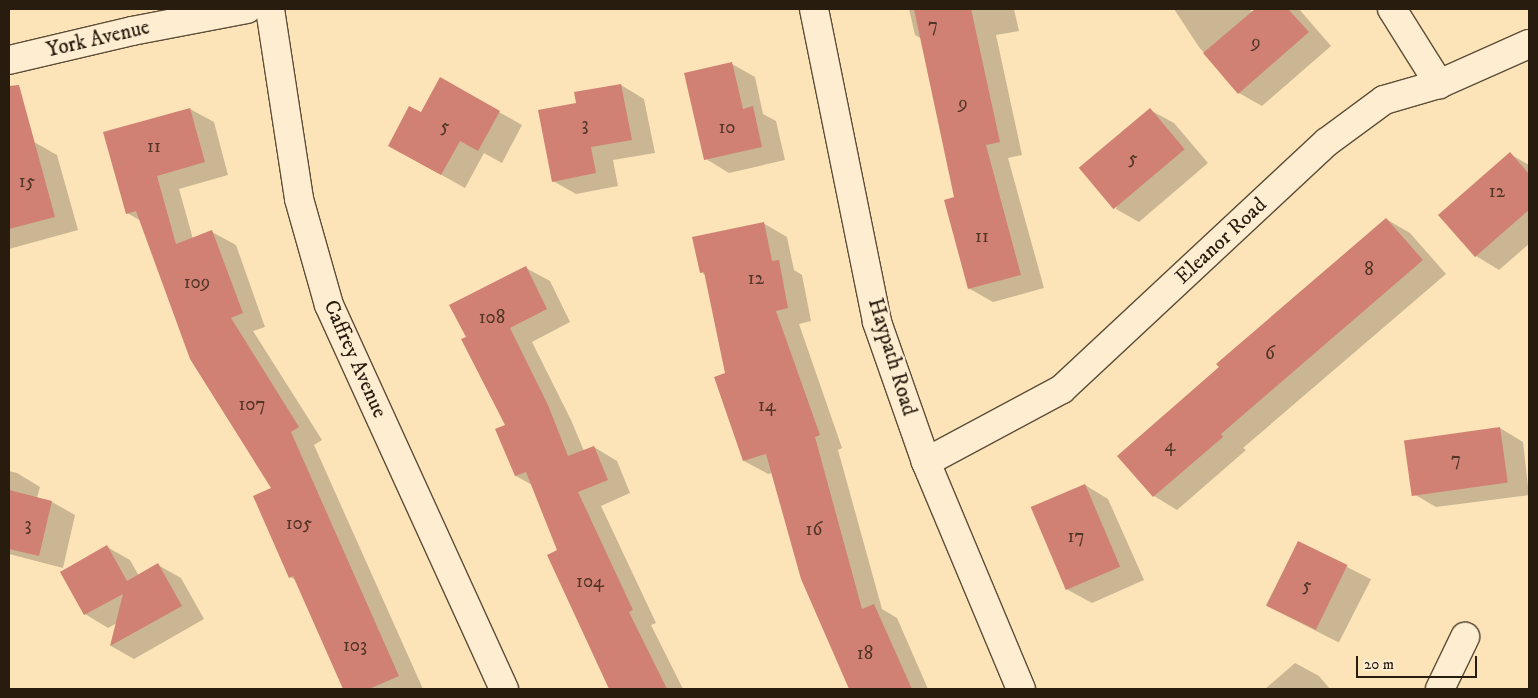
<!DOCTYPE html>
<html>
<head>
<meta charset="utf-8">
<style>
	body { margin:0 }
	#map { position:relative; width:1538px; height:698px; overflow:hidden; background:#fde4b8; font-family:"IM FELL DW Pica",serif }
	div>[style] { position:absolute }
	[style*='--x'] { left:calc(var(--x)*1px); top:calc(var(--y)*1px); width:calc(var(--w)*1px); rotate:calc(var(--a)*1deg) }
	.shadow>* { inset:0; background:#0003; transform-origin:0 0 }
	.building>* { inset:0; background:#d08173; transform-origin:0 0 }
	.roads { filter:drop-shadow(1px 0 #5c4e38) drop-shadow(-1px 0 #5c4e38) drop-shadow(0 1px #5c4e38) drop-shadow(0 -1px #5c4e38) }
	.street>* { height:28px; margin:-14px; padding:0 14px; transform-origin:14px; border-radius:14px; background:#feedd1 }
	.secondary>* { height:28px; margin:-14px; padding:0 14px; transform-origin:14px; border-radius:14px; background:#feedd1 }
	span { translate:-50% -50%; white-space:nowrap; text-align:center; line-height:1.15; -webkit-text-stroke:4.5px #feedd1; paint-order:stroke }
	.number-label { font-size:19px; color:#513527 }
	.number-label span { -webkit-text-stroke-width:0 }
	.street-label { font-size:21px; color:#271c0e }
	.frame { position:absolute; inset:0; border:10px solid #271c0e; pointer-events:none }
	.scale { position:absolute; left:1356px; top:656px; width:121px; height:22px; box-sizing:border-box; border:2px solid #271c0e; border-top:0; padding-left:6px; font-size:15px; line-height:18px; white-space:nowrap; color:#271c0e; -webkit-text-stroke:4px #feedd1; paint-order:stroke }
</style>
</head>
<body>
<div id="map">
	<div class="shadow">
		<i style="clip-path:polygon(909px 9px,1014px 9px,1019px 31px,996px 35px,1022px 155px,1008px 158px,1044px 288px,993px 302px,970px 289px,945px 200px,956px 198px,922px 39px,915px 35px)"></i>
		<i style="clip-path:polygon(1174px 9px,1250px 9px,1252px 12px,1257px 9px,1299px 9px,1331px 46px,1262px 106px,1239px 93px,1199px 47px)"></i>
		<i style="clip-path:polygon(732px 64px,755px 77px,763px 114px,776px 121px,785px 160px,729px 173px,706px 159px)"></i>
		<i style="clip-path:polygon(621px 85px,644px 99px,655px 153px,613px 160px,618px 186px,576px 194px,553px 181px)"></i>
		<i style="clip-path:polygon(190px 109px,214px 122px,228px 175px,179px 189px,193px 239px,212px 232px,236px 245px,265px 327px,253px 331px,322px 440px,314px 445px,423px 689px,345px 689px,296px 580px,290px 577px,272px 488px,141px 221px,127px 213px)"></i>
		<i style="clip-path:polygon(1150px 110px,1174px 123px,1208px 163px,1139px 222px,1116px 209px)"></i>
		<i style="clip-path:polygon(499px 112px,522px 125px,502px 163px,484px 153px,465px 188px,413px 159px,421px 114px)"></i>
		<i style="clip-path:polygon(34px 142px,57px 155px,78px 230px,9px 249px,9px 149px)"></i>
		<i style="clip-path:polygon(1510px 154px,1529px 165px,1529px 244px,1499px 270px,1476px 256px,1440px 215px)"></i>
		<i style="clip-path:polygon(1386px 219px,1410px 233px,1446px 274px,1243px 448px,1246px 450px,1177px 510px,1154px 496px,1119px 456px)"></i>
		<i style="clip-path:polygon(763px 223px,787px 237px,794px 270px,802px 275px,811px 321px,799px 324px,842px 448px,838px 450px,882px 609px,897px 618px,928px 689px,850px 689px,802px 578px,772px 473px,768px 474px,744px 461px,705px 275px,701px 272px)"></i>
		<i style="clip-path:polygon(526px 268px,550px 281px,570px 322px,532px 342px,571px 420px,584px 451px,594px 447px,617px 461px,630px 493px,601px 506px,656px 623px,651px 625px,683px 689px,611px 689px,549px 555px,559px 551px,532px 485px,516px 476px,506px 426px,467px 338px)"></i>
		<i style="clip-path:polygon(1500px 428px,1523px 442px,1529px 495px,1436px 507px,1412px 493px)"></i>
		<i style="clip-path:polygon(9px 471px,17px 473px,40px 487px,37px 498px,52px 502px,75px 515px,63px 568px,9px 554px)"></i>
		<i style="clip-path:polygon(1085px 485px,1108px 499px,1144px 580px,1092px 603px,1068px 590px)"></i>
		<i style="left:1298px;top:542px;width:82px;height:71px;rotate:27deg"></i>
		<i style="clip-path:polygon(107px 547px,130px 560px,139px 576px,158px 565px,181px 578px,204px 619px,134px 659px,111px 646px,117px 623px,108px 628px,85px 614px)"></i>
		<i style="clip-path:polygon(1295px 663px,1319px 676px,1330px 689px,1265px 689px)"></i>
	</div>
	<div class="building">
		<i style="clip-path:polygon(914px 9px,971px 9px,1000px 142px,986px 145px,1021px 275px,968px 289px,944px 200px,954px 197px)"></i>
		<i style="clip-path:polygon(1255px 9px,1288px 9px,1309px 32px,1238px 94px,1203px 53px)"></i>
		<i style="clip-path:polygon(732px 62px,743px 109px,753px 106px,762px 147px,704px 160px,684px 73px)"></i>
		<i style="clip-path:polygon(440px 77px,500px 111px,478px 151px,460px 141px,441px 175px,388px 146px,409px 106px,421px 112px)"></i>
		<i style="clip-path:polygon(621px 84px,632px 140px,591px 147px,596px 173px,552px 182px,538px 110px,576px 103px,574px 92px)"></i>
		<i style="clip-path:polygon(19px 85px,55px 217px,9px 229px,9px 86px)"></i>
		<i style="clip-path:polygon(190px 108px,205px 162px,157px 176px,176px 244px,212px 230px,243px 313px,231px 318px,299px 427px,291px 432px,399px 676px,369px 689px,343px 689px,293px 576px,289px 578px,253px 496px,271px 488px,190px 359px,136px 211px,126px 214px,103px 132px)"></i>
		<i style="left:1150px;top:108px;width:54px;height:93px;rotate:50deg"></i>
		<i style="clip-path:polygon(1510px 152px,1529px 174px,1529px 210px,1475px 257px,1438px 215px)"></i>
		<i style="clip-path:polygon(1386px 218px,1423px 260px,1221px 434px,1223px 437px,1153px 497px,1117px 456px,1219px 367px,1216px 364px)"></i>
		<i style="clip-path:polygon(764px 222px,772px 261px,779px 260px,788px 308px,776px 311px,820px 435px,815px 437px,862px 609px,874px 604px,912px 689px,849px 689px,801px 579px,766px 454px,743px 461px,714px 377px,725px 373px,704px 272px,700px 273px,692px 237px)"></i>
		<i style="clip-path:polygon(526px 266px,547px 309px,510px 328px,548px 405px,568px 456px,594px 446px,608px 480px,578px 492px,633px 610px,629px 612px,667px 689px,609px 689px,547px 555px,557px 550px,526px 472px,515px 476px,495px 429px,505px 425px,461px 339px,466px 337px,449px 305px)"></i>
		<i style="left:1500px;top:427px;width:56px;height:97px;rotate:82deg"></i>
		<i style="left:1085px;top:484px;width:90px;height:59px;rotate:67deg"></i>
		<i style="clip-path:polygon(9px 490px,52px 501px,39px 556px,9px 549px)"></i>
		<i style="left:1298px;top:541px;width:55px;height:72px;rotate:26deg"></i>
		<i style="clip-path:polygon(107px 545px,127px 581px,158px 563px,182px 606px,110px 646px,123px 594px,84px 615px,60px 572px)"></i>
	</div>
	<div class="roads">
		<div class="street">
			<i style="--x:270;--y:9;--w:192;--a:81.3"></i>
			<i style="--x:299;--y:199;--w:110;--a:74.2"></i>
			<i style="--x:329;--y:305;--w:422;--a:65.5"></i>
			<i style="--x:1392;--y:9;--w:89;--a:57.9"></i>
			<i style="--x:9;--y:60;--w:126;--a:-13.3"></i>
			<i style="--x:132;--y:31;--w:117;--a:-10.8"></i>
			<i style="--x:926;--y:462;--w:154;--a:-28.2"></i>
			<i style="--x:1062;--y:389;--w:362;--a:-43"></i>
			<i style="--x:1327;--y:142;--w:71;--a:-36.4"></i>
			<i style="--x:1384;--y:100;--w:57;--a:-16.2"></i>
			<i style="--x:1439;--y:84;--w:98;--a:-24"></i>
			<i style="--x:1440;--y:689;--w:58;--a:-64.3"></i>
		</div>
		<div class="secondary">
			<i style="--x:814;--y:9;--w:319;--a:78.6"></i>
			<i style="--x:877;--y:322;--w:148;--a:70.7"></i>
			<i style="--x:926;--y:462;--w:246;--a:67.3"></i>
		</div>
	</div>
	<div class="number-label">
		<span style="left:933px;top:26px">7</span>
		<span style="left:1256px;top:43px">9</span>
		<span style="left:963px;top:104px">9</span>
		<span style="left:585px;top:125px">3</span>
		<span style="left:445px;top:127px">5</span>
		<span style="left:727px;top:128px">10</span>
		<span style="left:154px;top:147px">11</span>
		<span style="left:1133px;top:159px">5</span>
		<span style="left:27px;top:182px">15</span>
		<span style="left:1497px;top:192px">12</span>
		<span style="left:982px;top:237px">11</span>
		<span style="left:1369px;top:270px">8</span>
		<span style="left:756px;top:279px">12</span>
		<span style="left:197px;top:283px">109</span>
		<span style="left:492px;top:318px">108</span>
		<span style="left:1270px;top:354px">6</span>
		<span style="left:252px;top:405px">107</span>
		<span style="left:767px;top:406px">14</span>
		<span style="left:1170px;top:446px">4</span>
		<span style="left:1456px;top:460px">7</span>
		<span style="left:299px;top:524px">105</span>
		<span style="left:28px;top:525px">3</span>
		<span style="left:814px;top:530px">16</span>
		<span style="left:1076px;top:537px">17</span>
		<span style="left:590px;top:582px">104</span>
		<span style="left:1307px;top:586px">5</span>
		<span style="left:355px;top:646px">103</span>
		<span style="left:865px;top:654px">18</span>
	</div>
	<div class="street-label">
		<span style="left:98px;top:39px;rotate:-13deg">York Avenue</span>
		<span style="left:1221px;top:241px;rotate:-43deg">Eleanor Road</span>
		<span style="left:892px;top:357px;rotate:73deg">Haypath Road</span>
		<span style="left:355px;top:359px;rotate:66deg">Caffrey Avenue</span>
	</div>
	<div class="frame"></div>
	<div class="scale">20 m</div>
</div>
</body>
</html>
